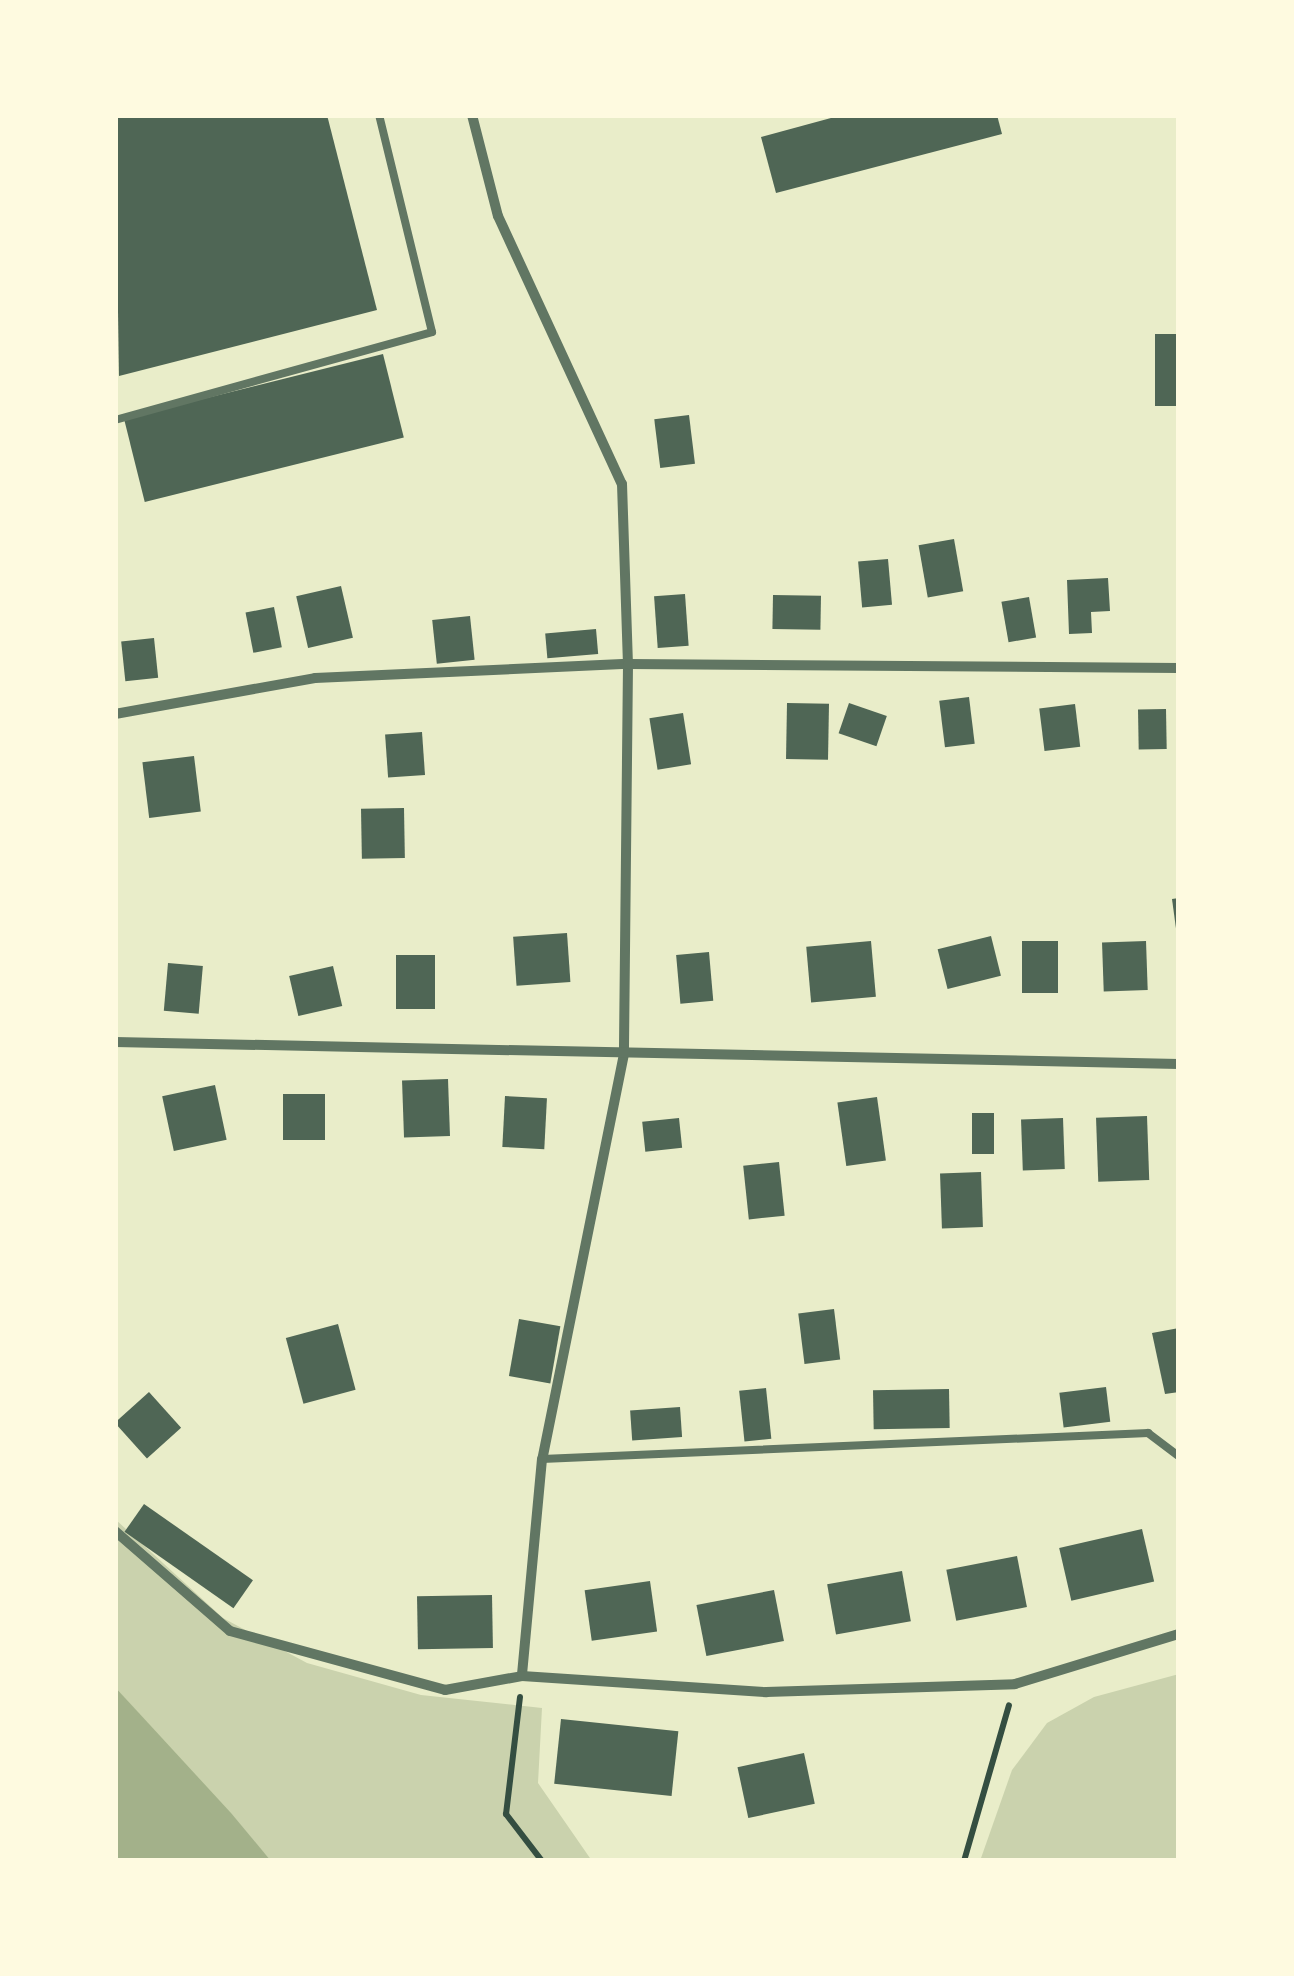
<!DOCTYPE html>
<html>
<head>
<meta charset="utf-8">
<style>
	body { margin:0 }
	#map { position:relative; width:1294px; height:1976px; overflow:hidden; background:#e9edc9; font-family:"Alegreya Sans",sans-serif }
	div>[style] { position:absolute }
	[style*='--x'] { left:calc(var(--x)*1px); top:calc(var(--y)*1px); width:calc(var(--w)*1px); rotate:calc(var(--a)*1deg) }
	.green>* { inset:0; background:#cad2ad }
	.water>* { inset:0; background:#a3b18a }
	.building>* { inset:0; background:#4f6655; transform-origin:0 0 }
	.path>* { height:6px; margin:-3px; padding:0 3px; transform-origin:3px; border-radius:3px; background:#344e41 }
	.service>* { height:8px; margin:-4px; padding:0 4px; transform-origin:4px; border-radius:4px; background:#617663 }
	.minor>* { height:10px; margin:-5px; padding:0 5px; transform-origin:5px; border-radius:5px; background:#617663 }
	span { translate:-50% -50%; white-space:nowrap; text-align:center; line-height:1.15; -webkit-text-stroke:10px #fefae0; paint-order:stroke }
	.frame { position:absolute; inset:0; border:118px solid #fefae0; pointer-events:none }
</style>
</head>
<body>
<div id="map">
	<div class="green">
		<i style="clip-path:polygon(115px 1519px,223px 1618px,307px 1663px,421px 1695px,542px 1708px,538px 1783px,592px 1861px,271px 1861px,115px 1687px)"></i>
		<i style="clip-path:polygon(1179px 1674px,1179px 1861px,980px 1861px,1012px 1770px,1047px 1723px,1094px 1697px)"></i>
	</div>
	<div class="water">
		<i style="clip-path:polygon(115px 1687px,231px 1813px,271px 1861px,115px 1861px)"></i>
	</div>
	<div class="building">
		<i style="clip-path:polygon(115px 115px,327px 115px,377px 310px,119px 376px)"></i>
		<i style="clip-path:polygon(842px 115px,997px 115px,1002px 134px,776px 193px,761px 137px)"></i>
		<i style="left:1179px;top:334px;width:72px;height:24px;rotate:90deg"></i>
		<i style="left:383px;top:354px;width:86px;height:267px;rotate:76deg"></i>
		<i style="left:689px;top:415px;width:49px;height:35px;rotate:83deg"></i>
		<i style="left:954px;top:539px;width:53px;height:36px;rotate:80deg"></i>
		<i style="left:888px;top:559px;width:46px;height:30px;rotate:85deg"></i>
		<i style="clip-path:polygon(1108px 578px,1110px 611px,1091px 612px,1092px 633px,1069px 634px,1067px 580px)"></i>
		<i style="left:341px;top:586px;width:53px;height:46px;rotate:77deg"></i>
		<i style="left:685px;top:594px;width:52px;height:31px;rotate:86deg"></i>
		<i style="left:773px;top:595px;width:48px;height:34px;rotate:1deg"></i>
		<i style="left:1029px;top:597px;width:41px;height:28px;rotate:80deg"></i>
		<i style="left:274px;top:607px;width:41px;height:29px;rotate:79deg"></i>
		<i style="left:470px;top:616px;width:44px;height:38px;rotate:84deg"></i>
		<i style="left:596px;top:629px;width:25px;height:51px;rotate:85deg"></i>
		<i style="left:154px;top:638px;width:40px;height:33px;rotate:84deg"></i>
		<i style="left:969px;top:697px;width:47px;height:30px;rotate:83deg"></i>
		<i style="left:787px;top:703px;width:42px;height:56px;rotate:1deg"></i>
		<i style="left:849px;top:703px;width:40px;height:32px;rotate:19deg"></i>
		<i style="left:1075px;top:704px;width:43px;height:36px;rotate:83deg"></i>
		<i style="left:1166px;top:709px;width:40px;height:28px;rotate:89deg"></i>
		<i style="left:683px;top:713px;width:52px;height:34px;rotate:81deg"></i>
		<i style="left:422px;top:732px;width:43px;height:37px;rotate:86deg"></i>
		<i style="left:194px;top:756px;width:56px;height:52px;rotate:83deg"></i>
		<i style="left:404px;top:808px;width:50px;height:43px;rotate:89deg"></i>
		<i style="clip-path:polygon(1179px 898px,1179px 936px,1177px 936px,1172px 899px)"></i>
		<i style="left:567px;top:933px;width:49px;height:54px;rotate:86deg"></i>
		<i style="left:991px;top:936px;width:41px;height:55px;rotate:76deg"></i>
		<i style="left:871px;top:941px;width:56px;height:65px;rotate:85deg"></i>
		<i style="left:1022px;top:941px;width:36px;height:52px"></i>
		<i style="left:1146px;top:941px;width:49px;height:44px;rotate:88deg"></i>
		<i style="left:709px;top:952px;width:49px;height:33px;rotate:85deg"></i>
		<i style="left:396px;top:955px;width:39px;height:54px"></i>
		<i style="left:168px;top:963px;width:35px;height:48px;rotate:5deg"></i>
		<i style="left:333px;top:966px;width:41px;height:45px;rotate:77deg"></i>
		<i style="left:448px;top:1079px;width:57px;height:46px;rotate:88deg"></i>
		<i style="left:215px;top:1085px;width:56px;height:54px;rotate:78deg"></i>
		<i style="left:283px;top:1094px;width:42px;height:46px"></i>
		<i style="left:505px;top:1096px;width:42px;height:51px;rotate:3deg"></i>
		<i style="left:877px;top:1097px;width:64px;height:40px;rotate:82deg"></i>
		<i style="left:972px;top:1113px;width:22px;height:41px"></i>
		<i style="left:1147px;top:1116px;width:64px;height:51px;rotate:88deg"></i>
		<i style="left:679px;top:1118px;width:30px;height:37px;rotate:84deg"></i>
		<i style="left:1063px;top:1118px;width:51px;height:42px;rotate:88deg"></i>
		<i style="left:779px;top:1162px;width:54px;height:36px;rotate:84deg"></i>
		<i style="left:981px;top:1172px;width:55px;height:41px;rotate:88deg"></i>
		<i style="left:834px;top:1309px;width:51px;height:36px;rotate:83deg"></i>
		<i style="left:519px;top:1319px;width:42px;height:58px;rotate:10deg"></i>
		<i style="left:338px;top:1324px;width:68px;height:54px;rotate:75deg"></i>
		<i style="clip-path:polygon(1179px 1328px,1179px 1392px,1165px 1394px,1152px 1333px)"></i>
		<i style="left:1106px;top:1387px;width:35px;height:47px;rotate:83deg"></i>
		<i style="left:766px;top:1388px;width:51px;height:27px;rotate:84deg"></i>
		<i style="left:949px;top:1389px;width:39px;height:76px;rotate:89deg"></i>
		<i style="left:149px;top:1392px;width:48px;height:46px;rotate:48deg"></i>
		<i style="left:680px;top:1407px;width:30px;height:50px;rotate:86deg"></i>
		<i style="left:144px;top:1504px;width:133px;height:34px;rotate:35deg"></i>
		<i style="left:1142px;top:1529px;width:54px;height:85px;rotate:77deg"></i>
		<i style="left:1017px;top:1556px;width:52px;height:72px;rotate:79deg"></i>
		<i style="left:902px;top:1571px;width:51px;height:76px;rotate:80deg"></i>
		<i style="left:650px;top:1581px;width:51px;height:66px;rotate:82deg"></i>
		<i style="left:774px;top:1590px;width:52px;height:79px;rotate:79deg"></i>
		<i style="left:492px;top:1595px;width:53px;height:75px;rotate:89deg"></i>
		<i style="left:561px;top:1719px;width:118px;height:65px;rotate:6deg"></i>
		<i style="left:804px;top:1753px;width:52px;height:68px;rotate:78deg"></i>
	</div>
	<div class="path">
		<i style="--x:520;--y:1697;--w:118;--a:96.8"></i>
		<i style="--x:506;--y:1814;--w:59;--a:52.5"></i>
		<i style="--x:964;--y:1861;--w:162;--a:-73.9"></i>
	</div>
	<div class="service">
		<i style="--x:115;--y:420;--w:329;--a:-15.5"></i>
		<i style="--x:432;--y:332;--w:223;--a:-103.7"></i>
		<i style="--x:542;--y:1459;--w:607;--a:-2.46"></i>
		<i style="--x:1148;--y:1433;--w:39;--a:37"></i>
	</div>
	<div class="minor">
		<i style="--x:472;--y:115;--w:104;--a:75.6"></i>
		<i style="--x:498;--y:216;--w:295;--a:65.2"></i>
		<i style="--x:622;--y:484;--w:180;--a:88.1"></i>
		<i style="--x:628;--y:664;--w:390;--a:90.6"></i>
		<i style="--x:624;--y:1054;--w:413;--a:101.4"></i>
		<i style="--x:542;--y:1459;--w:218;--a:95.3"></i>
		<i style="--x:115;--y:714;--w:203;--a:-10.2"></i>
		<i style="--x:315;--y:678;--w:313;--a:-2.6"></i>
		<i style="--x:628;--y:664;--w:551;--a:0.42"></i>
		<i style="--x:115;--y:1042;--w:1064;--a:1.18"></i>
		<i style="--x:115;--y:1531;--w:152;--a:41"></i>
		<i style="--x:230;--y:1631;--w:223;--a:15.3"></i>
		<i style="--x:445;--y:1690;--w:78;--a:-10.3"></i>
		<i style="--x:522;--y:1676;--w:245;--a:3.8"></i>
		<i style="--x:766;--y:1692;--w:249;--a:-1.8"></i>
		<i style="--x:1015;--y:1684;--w:171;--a:-17"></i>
	</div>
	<div class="frame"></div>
</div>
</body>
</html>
